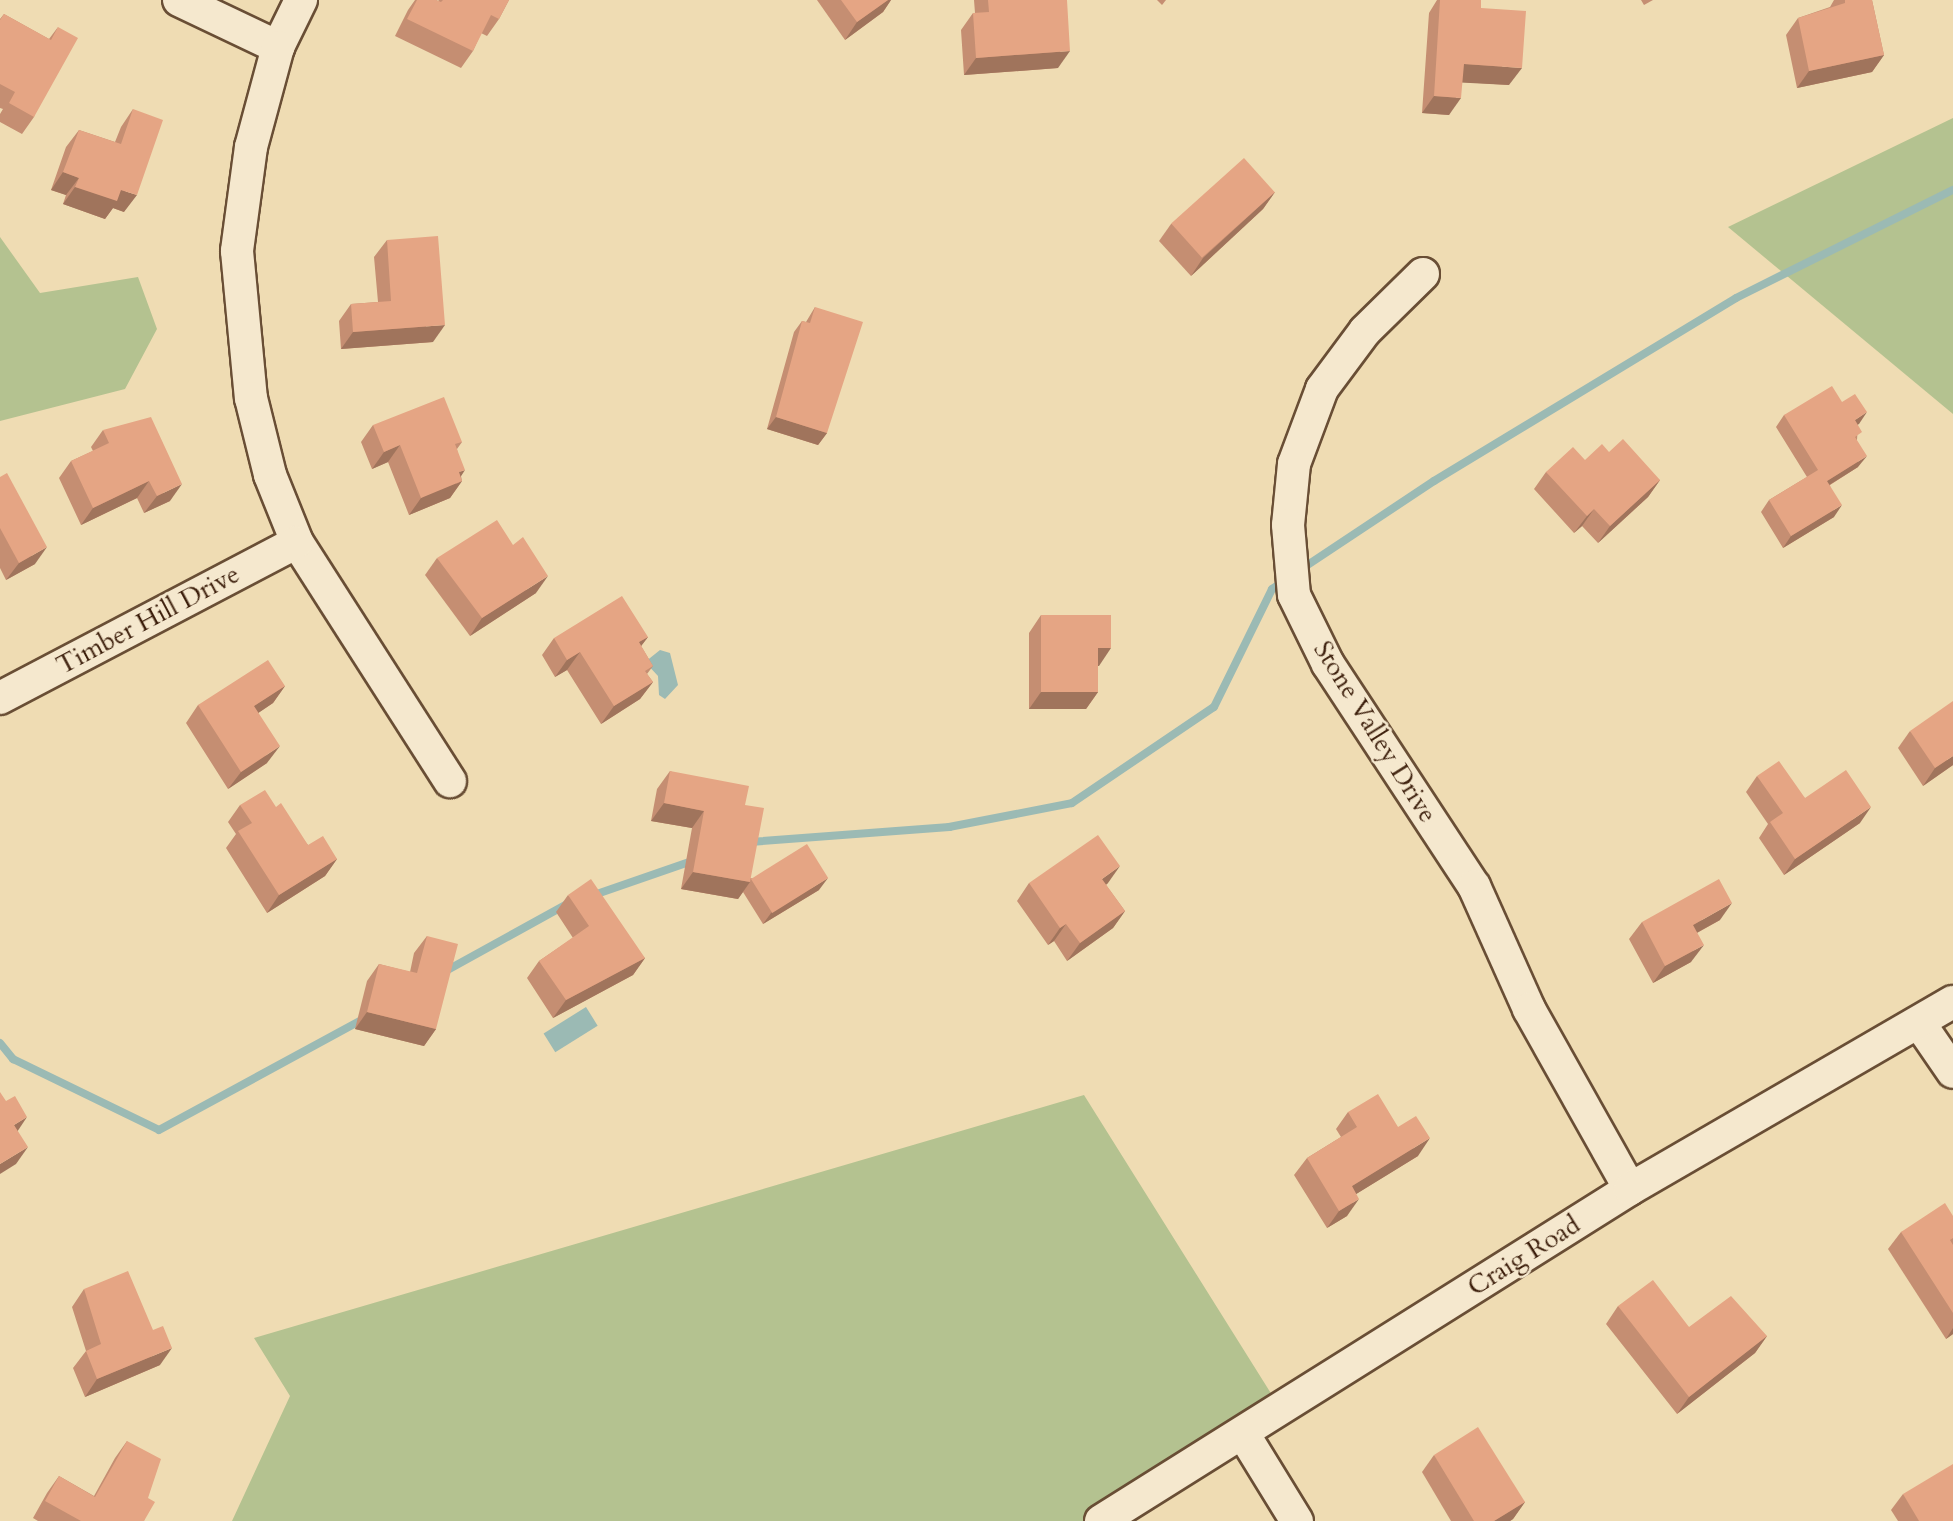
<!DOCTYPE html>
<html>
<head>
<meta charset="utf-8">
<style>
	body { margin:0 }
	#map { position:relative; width:1953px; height:1521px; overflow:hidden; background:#efdcb3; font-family:Cardo,serif }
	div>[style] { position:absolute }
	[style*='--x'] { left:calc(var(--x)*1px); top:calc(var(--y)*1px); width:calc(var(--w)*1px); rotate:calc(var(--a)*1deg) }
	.green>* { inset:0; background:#b4c290 }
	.water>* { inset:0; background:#9bbab4; transform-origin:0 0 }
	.stream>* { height:8px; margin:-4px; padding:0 4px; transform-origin:4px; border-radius:4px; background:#9bbab4 }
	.roads { filter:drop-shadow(2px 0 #694e35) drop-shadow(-2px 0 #694e35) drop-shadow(0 2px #694e35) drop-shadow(0 -2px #694e35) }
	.minor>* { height:32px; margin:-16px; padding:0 16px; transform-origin:16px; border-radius:16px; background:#f5e8ce }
	.wall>* { inset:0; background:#c58e72 }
	.shaded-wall>* { inset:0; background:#a0745c }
	.building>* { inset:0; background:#e5a584; transform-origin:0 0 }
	span { translate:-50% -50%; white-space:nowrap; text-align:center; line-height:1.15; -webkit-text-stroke:5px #f5e8ce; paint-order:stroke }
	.street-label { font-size:26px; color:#3c1e0b }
</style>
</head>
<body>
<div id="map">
	<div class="green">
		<i style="clip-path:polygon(1953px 118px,1953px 414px,1728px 227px)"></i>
		<i style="clip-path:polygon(0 237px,40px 293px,138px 277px,157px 329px,125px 389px,0 421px)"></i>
		<i style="clip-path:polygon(1084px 1095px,1282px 1411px,1101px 1521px,232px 1521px,290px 1396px,254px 1338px)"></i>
	</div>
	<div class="water">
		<i style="clip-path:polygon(660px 650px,670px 653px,678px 685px,665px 699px,659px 695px,658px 676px,645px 662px)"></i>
		<i style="left:586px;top:1007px;width:22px;height:50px;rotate:58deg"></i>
	</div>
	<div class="stream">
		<i style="--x:1300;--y:570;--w:161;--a:-33.6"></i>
		<i style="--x:1434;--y:481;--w:353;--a:-31.2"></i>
		<i style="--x:1736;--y:298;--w:242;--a:-26.5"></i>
		<i style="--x:750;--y:842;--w:200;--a:-4.3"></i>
		<i style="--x:949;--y:827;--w:125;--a:-11"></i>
		<i style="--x:1072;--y:803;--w:171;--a:-34.1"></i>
		<i style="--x:1214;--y:707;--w:131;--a:-63.8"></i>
		<i style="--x:1272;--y:589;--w:17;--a:-33"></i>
		<i style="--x:591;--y:896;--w:110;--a:-19.1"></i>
		<i style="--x:442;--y:973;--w:145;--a:-28.9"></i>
		<i style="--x:0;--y:1043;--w:21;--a:51"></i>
		<i style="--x:13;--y:1059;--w:162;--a:25.9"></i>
		<i style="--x:159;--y:1130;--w:234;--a:-28.5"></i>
	</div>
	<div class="roads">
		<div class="minor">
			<i style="--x:179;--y:0;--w:110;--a:25.4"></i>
			<i style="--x:301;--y:0;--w:52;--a:116.1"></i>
			<i style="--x:278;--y:47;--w:104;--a:105.1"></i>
			<i style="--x:251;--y:147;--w:105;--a:97.7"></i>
			<i style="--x:237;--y:251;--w:148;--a:84.6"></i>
			<i style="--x:251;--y:398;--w:79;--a:76.1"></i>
			<i style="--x:270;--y:475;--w:72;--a:68.1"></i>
			<i style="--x:297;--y:542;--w:284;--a:57.4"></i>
			<i style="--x:1423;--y:274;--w:81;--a:135.5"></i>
			<i style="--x:1365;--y:331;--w:72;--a:126.6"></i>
			<i style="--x:1322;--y:389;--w:80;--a:110.5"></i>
			<i style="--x:1294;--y:464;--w:61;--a:95.6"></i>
			<i style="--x:1288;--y:525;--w:70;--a:85.1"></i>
			<i style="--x:1294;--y:595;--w:77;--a:63.8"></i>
			<i style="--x:1328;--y:664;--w:266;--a:56.7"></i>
			<i style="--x:1474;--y:886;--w:135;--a:65.9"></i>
			<i style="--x:1529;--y:1009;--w:206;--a:60.7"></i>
			<i style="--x:0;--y:698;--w:335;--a:-27.7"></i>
			<i style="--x:1920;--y:1024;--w:58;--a:55.5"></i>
			<i style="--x:1244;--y:1435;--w:101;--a:58.4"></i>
			<i style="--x:1101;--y:1521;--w:625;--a:-32.11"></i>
			<i style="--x:1630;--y:1189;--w:373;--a:-30.1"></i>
		</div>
	</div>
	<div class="wall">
		<i style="clip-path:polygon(415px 0,436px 0,438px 1px,439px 0,509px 0,499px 19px,487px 36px,481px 33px,473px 51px,461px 68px,395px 36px,408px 10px)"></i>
		<i style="clip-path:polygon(817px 0,891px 0,883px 12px,845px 40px)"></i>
		<i style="clip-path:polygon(974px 0,1067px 0,1058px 68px,964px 75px,961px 30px,973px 13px,975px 13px)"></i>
		<i style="clip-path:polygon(1157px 0,1166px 0,1162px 5px)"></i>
		<i style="clip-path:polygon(1437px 0,1481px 0,1481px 8px,1509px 85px,1462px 82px,1449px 115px,1422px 113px,1429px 13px)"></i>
		<i style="clip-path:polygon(1641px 0,1653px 0,1644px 5px)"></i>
		<i style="clip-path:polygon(1834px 0,1872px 0,1884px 55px,1872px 72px,1797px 88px,1786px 35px,1798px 18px,1830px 7px)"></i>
		<i style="clip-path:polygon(4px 14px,49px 39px,58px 27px,34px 117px,22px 134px,0 122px,0 114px,3px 109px,0 108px,0 19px)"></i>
		<i style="clip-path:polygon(133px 109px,124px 212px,113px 208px,105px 219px,63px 204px,66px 195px,51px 190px,66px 147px,79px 130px,115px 142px,121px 127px)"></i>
		<i style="clip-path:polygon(1275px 192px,1263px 209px,1191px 276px,1159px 241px,1171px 224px)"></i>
		<i style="clip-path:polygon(387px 240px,433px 342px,341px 349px,339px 321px,351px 304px,378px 302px,374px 257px)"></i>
		<i style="clip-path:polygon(815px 307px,827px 433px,818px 445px,767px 429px,794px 332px,802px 321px,806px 322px)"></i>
		<i style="clip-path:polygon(1842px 402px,1859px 424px,1858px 424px,1857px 440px,1858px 467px,1830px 485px,1834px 517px,1783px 548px,1761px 512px,1769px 500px,1807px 477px,1776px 427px,1784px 415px)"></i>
		<i style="clip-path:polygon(373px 425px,462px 442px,457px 449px,461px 476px,462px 481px,450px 498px,409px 515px,388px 462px,372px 469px,361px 442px)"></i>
		<i style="clip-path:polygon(103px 430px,170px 501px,144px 513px,137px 498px,81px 525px,59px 478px,71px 461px,93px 451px,91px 447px)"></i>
		<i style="clip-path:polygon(1585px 460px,1660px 480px,1648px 497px,1598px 543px,1582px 526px,1574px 533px,1534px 489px,1546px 472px)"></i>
		<i style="clip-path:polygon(0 477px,35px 564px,6px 580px,0 568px)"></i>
		<i style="clip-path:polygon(437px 558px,536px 593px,470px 636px,425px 575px)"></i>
		<i style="clip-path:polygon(1041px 615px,1099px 666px,1098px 666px,1098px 692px,1086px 709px,1029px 709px,1029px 633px)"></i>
		<i style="clip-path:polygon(648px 637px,641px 646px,653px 666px,647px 674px,653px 682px,640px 699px,601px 724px,567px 670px,555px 677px,542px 655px,554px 638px)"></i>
		<i style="clip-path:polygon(285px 686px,273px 703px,258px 713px,267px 763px,228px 789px,186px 723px,198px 705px)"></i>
		<i style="clip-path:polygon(1910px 731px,1953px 765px,1923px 786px,1898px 748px)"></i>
		<i style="clip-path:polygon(670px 771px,745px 805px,750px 878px,819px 890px,763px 924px,743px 892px,738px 899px,681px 889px,692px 828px,651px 821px,657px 789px)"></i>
		<i style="clip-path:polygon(1757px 776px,1805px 798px,1860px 823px,1784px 875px,1759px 838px,1768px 824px,1746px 792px)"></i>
		<i style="clip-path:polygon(240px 805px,276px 807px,308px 845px,337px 859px,325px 876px,267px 913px,226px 848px,236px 834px,228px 822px)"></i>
		<i style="clip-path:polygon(1029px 883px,1108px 883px,1106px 885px,1125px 911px,1113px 928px,1067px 961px,1054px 941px,1048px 945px,1017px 901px)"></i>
		<i style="clip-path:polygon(568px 895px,645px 958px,633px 975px,553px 1018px,527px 978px,539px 961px,573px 938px,556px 912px)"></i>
		<i style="clip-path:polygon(1720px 920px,1697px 933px,1691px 962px,1653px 983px,1629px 939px,1642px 922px)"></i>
		<i style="clip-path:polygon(427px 936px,436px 1029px,424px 1046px,355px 1029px,367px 981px,379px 964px,410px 972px,414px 953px)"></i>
		<i style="clip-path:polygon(1348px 1112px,1398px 1127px,1418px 1156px,1356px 1194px,1347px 1216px,1327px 1228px,1294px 1175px,1307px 1158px,1341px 1137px,1336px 1129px)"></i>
		<i style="clip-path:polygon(1953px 1216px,1953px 1334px,1946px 1339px,1888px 1249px,1901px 1232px)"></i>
		<i style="clip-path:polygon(84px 1289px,160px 1365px,85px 1397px,73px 1368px,86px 1351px,72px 1307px)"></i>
		<i style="clip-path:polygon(1618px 1306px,1689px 1327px,1767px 1336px,1755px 1353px,1677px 1414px,1606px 1324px)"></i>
		<i style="clip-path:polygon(127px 1441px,148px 1498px,144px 1521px,38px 1521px,33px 1518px,47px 1493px,59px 1476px,94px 1496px,115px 1458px)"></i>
		<i style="clip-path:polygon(1434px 1455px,1525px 1502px,1513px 1519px,1510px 1521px,1451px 1521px,1422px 1472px)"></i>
		<i style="clip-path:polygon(1903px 1494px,1953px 1521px,1898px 1521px,1891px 1510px)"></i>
	</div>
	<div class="shaded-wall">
		<i style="clip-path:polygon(888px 0,891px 0,883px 12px,845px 40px,857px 22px)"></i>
		<i style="clip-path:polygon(1070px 51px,1058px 68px,964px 75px,976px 58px)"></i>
		<i style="clip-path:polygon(1884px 55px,1872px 72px,1797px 88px,1809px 71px)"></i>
		<i style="clip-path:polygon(1464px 64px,1522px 68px,1509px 85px,1451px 82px)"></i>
		<i style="clip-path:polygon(1434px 96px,1461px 98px,1449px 115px,1422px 113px)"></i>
		<i style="clip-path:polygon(63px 172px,79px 178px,66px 195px,51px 190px)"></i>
		<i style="clip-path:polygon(75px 187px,121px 190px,137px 195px,124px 212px,113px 208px,105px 219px,63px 204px)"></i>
		<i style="clip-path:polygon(1275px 192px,1263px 209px,1191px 276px,1203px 258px)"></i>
		<i style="clip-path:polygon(445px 325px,433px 342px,341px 349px,353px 332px)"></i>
		<i style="clip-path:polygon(1867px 412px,1859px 424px,1846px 431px,1855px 420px)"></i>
		<i style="clip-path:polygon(776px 417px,827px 433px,818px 445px,767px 429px)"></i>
		<i style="clip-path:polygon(400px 445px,388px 462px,372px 469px,384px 452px)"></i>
		<i style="clip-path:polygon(1867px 456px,1858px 467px,1818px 492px,1827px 481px)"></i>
		<i style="clip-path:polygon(465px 470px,456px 484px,462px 481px,450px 498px,409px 515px,421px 498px,459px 472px)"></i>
		<i style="clip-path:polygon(1660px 480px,1648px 497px,1598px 543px,1610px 526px)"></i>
		<i style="clip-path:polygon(149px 481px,137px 498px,81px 525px,93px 508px)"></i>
		<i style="clip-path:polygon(182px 484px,170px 501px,144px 513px,157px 496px)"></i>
		<i style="clip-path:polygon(1842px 505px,1834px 517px,1783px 548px,1791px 536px)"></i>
		<i style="clip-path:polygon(1594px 509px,1582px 526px,1574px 533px,1587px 516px)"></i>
		<i style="clip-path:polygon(47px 547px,35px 564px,6px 580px,19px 563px)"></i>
		<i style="clip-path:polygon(548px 576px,536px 593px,470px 636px,482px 618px)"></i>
		<i style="clip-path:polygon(648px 637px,635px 654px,639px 642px)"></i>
		<i style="clip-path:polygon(1098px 648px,1111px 648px,1099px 666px,1086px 666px)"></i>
		<i style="clip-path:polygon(580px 652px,567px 670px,555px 677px,567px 660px)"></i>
		<i style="clip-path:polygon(653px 682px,640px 699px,601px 724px,614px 706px)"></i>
		<i style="clip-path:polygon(285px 686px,273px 703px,242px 724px,254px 706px)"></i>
		<i style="clip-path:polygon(1041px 692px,1098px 692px,1086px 709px,1029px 709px)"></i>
		<i style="clip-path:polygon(280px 746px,267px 763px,228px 789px,241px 772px)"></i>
		<i style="clip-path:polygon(1953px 756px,1953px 765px,1923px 786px,1935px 768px)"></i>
		<i style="clip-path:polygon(664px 803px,704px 811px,692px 828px,651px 821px)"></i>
		<i style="clip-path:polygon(1871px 807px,1860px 823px,1784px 875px,1795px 859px)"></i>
		<i style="clip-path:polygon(337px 859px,325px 876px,267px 913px,279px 895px)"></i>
		<i style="clip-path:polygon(1120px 866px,1108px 883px,1090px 896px,1102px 879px)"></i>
		<i style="clip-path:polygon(693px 872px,750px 882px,738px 899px,681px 889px)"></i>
		<i style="clip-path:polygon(828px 878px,819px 890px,763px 924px,771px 913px)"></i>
		<i style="clip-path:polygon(1732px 903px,1720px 920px,1680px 942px,1693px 925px)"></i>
		<i style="clip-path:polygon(1125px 911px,1113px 928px,1067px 961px,1080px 943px)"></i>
		<i style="clip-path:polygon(1066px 924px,1054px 941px,1048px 945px,1060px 928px)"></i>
		<i style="clip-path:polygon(1704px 945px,1691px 962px,1653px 983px,1665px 966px)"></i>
		<i style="clip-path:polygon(645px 958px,633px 975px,553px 1018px,566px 1000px)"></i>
		<i style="clip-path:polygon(367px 1012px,436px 1029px,424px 1046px,355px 1029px)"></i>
		<i style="clip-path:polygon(27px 1117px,15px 1135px,14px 1125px)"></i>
		<i style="clip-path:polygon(1430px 1138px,1418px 1156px,1340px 1204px,1352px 1186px)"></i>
		<i style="clip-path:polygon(28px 1147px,16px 1164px,0 1174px,0 1164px)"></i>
		<i style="clip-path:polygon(1359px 1199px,1347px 1216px,1327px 1228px,1339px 1211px)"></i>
		<i style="clip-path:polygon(1953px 1328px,1953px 1334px,1946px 1339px)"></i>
		<i style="clip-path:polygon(1767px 1336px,1755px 1353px,1677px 1414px,1689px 1397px)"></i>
		<i style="clip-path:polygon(172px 1348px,160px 1365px,85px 1397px,97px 1379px)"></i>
		<i style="clip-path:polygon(1525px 1502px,1513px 1519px,1510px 1521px,1494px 1521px)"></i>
	</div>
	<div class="building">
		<i style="clip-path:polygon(417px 0,436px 0,441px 2px,443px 0,509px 0,499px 19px,491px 15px,473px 51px,407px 19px)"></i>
		<i style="clip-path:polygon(841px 0,888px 0,857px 22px)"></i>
		<i style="clip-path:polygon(988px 0,1067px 0,1070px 51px,976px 58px,973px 13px,989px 12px)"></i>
		<i style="clip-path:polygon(1440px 0,1481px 0,1481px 8px,1526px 11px,1522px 68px,1464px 64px,1461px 98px,1434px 96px)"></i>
		<i style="clip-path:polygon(1845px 0,1872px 0,1884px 55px,1809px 71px,1798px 18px,1845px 3px)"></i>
		<i style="clip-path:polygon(4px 14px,51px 40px,58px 27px,78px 38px,34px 117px,9px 103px,15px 92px,0 84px,0 20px)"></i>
		<i style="clip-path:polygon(133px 109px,163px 120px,137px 195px,121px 190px,117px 201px,75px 187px,79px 178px,63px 172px,79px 130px,121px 144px)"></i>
		<i style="left:1244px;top:158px;width:46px;height:98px;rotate:48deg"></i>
		<i style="clip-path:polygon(438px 236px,445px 325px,353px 332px,351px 304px,391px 301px,387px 240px)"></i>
		<i style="clip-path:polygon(815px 307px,863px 322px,827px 433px,776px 417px,802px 321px,810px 323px)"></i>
		<i style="clip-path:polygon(1832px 386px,1842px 402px,1855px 394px,1867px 412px,1855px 420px,1862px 432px,1855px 437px,1867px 456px,1827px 481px,1842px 505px,1791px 536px,1769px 500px,1818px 470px,1784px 415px)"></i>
		<i style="clip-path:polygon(444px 397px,462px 442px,455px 444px,465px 470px,459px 472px,462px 481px,421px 498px,400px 445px,384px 452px,373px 425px)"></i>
		<i style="clip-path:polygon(151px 417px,182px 484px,157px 496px,149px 481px,93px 508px,71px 461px,109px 443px,103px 430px)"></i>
		<i style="clip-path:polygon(1623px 439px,1660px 480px,1610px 526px,1594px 509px,1587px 516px,1546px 472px,1573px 447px,1585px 460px,1602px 444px,1609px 452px)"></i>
		<i style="clip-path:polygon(7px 473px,47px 547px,19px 563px,0 528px,0 477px)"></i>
		<i style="clip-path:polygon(497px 520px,513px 545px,523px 537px,548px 576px,482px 618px,437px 558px)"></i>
		<i style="clip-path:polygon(622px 596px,648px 637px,639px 642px,653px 666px,645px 671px,653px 682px,614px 706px,580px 652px,567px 660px,554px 638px)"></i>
		<i style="clip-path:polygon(1041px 615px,1111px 615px,1111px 648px,1098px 648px,1098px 692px,1041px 692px)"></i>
		<i style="clip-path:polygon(268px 660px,285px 686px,254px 706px,280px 746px,241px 772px,198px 705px)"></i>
		<i style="clip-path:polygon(1953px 701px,1953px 756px,1935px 768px,1910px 731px)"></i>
		<i style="clip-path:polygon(1779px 761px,1805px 798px,1846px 770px,1871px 807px,1795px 859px,1770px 822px,1783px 813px,1757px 776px)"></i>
		<i style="clip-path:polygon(670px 771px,749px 786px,745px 805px,764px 808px,750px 882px,693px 872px,704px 811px,664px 803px)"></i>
		<i style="clip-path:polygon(265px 790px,276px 807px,281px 803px,308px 845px,323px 836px,337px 859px,279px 895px,238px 831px,252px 823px,240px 805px)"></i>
		<i style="clip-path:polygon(1098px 835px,1120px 866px,1102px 879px,1125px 911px,1080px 943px,1066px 924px,1060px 928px,1029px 883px)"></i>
		<i style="left:807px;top:844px;width:40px;height:66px;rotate:58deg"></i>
		<i style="clip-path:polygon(591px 879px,645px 958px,566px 1000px,539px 961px,589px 926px,568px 895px)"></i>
		<i style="clip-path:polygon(1719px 879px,1732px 903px,1693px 925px,1704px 945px,1665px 966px,1642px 922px)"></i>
		<i style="clip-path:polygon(427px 936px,458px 944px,436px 1029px,367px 1012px,379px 964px,417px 973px)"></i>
		<i style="clip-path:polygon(0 1092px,6px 1101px,15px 1096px,27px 1117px,14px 1125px,28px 1147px,0 1164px)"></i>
		<i style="clip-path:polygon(1378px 1094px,1398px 1127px,1416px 1116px,1430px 1138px,1352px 1186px,1359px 1199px,1339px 1211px,1307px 1158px,1357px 1127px,1348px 1112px)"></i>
		<i style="clip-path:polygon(1945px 1203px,1953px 1216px,1953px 1238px,1950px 1240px,1953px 1245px,1953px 1313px,1901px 1232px)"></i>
		<i style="clip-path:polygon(128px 1271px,153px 1330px,163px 1326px,172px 1348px,97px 1379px,86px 1351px,101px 1344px,84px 1289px)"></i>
		<i style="clip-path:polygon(1653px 1280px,1689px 1327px,1731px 1296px,1767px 1336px,1689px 1397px,1618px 1306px)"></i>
		<i style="clip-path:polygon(1478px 1427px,1525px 1502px,1494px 1521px,1474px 1521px,1434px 1455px)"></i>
		<i style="clip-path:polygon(127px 1441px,161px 1459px,148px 1498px,155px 1502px,144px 1521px,81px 1521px,45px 1501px,59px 1476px,95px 1497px)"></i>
		<i style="clip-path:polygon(1953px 1464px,1953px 1521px,1919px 1521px,1903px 1494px)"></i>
	</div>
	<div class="street-label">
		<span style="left:148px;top:620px;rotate:-28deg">Timber Hill Drive</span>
		<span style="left:1375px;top:732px;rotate:58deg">Stone Valley Drive</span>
		<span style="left:1524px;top:1256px;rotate:-32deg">Craig Road</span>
	</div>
</div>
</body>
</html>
